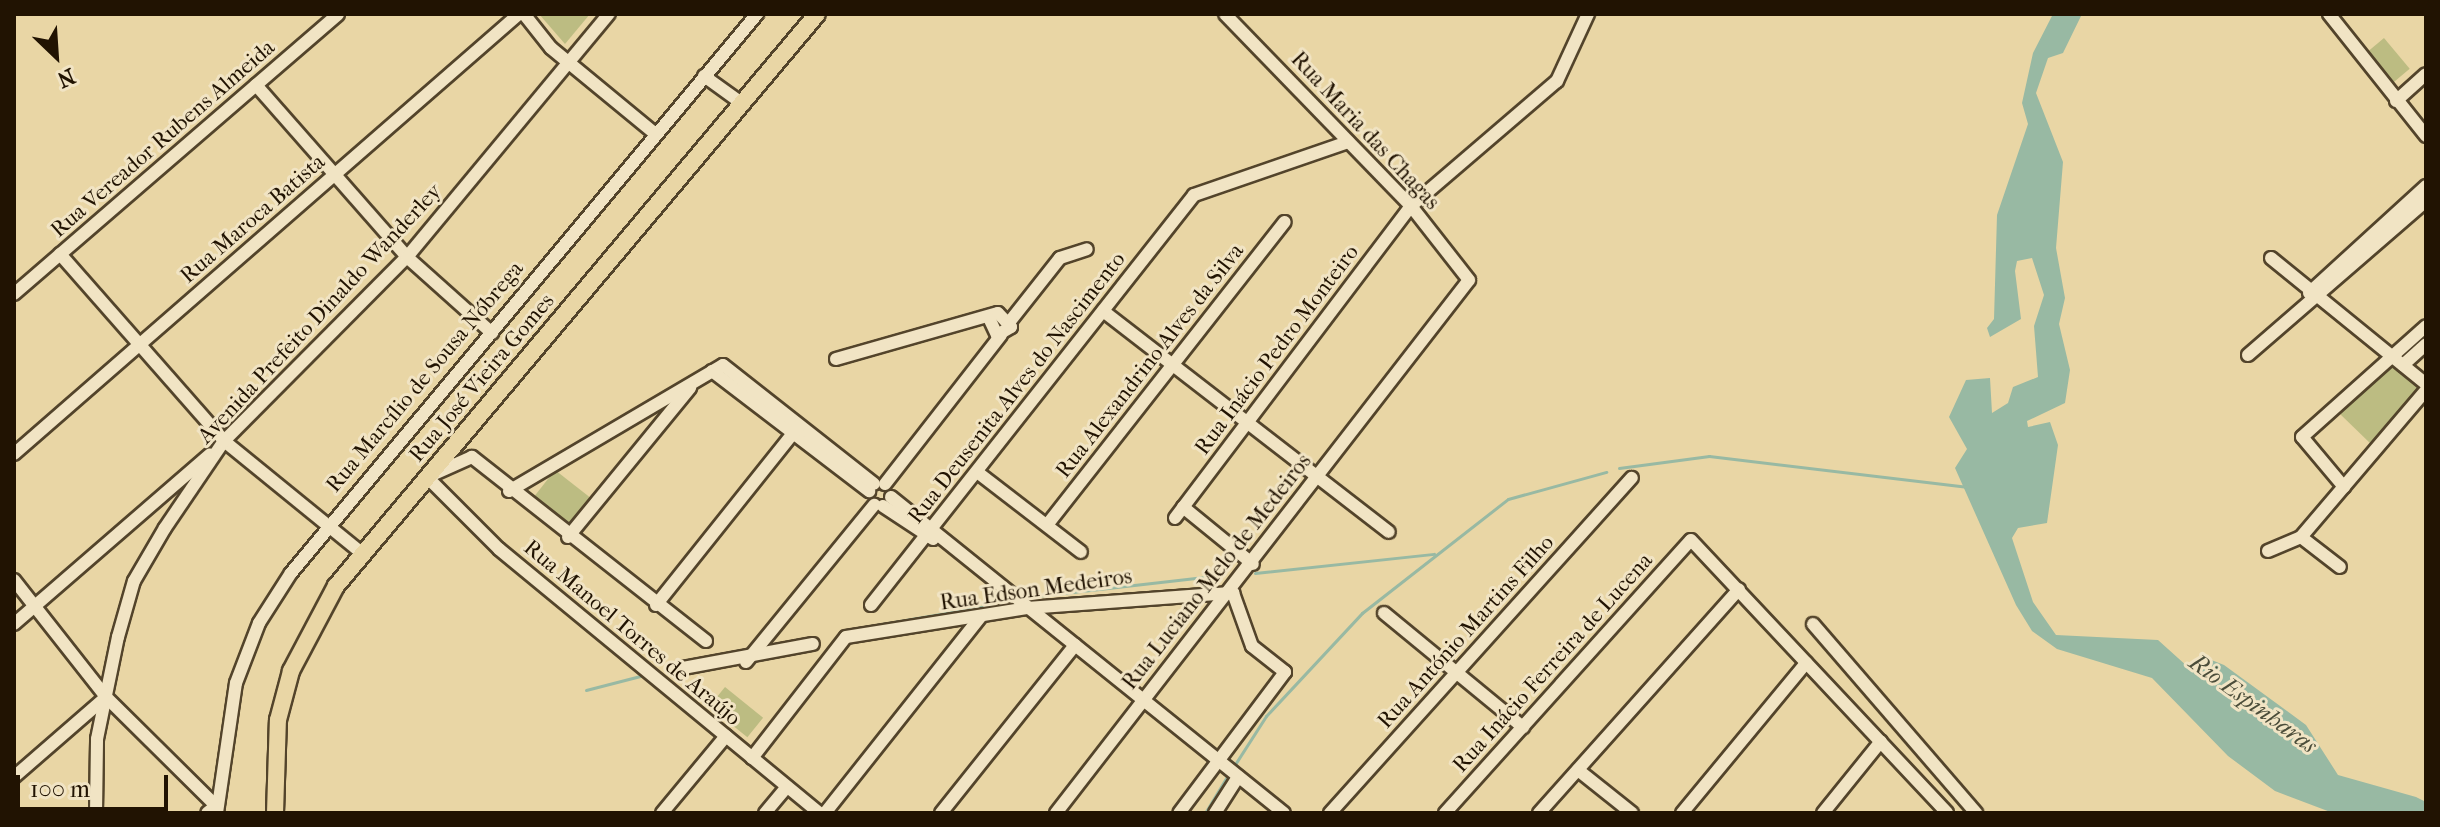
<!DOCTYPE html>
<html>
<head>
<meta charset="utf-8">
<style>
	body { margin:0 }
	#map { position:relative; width:2440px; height:827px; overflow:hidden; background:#e9d6a5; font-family:"IM FELL French Canon",serif }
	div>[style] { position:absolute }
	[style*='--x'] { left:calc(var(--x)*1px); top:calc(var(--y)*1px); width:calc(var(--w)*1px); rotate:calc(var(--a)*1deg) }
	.green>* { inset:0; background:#bcbc82; transform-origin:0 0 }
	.water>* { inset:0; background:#98b9a3 }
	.stream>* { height:3px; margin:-1.5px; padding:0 1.5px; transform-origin:1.5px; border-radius:1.5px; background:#98b9a3 }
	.roads { filter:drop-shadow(2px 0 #53442b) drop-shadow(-2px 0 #53442b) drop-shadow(0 2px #53442b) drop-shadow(0 -2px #53442b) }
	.minor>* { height:12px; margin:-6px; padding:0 6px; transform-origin:6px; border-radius:6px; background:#f1e4c4 }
	.major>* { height:16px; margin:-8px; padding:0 8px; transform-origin:8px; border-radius:8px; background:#e9d6a5 }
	span { translate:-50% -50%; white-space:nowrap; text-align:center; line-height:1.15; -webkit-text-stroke:6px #f1e4c4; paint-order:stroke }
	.street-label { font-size:22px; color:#211302 }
	.water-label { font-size:24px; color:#4b4d3a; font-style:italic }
	.frame { position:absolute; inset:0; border:16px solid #211302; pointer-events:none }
	.north { position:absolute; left:16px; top:16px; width:80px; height:80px; -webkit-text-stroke:6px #f1e4c4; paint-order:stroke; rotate:155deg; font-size:22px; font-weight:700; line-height:32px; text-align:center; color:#211302 }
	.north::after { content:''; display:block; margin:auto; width:28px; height:36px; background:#211302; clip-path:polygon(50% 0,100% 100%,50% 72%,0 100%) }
	.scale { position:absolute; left:16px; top:775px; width:152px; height:36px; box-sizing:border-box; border:4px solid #211302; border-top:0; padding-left:10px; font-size:24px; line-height:28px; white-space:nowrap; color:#211302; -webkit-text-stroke:6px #f1e4c4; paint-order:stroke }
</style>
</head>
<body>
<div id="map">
	<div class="green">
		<i style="clip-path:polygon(539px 14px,590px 14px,565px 44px)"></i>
		<i style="left:2384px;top:38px;width:40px;height:21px;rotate:50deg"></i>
		<i style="clip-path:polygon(2393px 365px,2421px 390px,2372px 445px,2340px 414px)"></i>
		<i style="left:555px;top:470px;width:47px;height:36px;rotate:38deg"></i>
		<i style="left:725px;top:687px;width:49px;height:25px;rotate:39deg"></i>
	</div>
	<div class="water">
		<i style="clip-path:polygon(2053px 14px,2082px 14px,2063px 53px,2048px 58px,2036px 93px,2063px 162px,2056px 248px,2065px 298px,2059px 324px,2070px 370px,2065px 403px,2027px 421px,2028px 427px,2050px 422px,2058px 445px,2047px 523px,2018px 528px,2012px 538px,2033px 602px,2056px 635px,2158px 640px,2188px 667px,2204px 657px,2224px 665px,2306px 725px,2338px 775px,2416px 797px,2426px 802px,2426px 813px,2333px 813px,2275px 791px,2228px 756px,2152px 678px,2057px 649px,2032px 631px,2016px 605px,1955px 468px,1967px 449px,1949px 417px,1966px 380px,1990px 378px,1992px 413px,2008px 403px,2013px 387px,2038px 377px,2034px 326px,2044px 295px,2032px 258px,2017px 261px,2015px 271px,2021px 319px,1990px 337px,1987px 328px,1994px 319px,1997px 215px,2028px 124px,2022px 103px,2033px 53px)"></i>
	</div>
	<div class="stream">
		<i style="--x:1619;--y:468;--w:91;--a:-7.6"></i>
		<i style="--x:1709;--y:456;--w:261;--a:6.8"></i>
		<i style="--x:1255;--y:573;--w:180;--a:-6.1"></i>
		<i style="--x:1029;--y:597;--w:194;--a:-6.5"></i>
		<i style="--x:859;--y:628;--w:135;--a:-9.8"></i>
		<i style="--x:586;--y:690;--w:56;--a:-14.5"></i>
		<i style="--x:1232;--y:769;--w:63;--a:-57.3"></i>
		<i style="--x:1266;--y:716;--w:141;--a:-47"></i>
		<i style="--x:1362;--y:613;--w:185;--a:-38"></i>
		<i style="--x:1508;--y:499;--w:102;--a:-15.4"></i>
		<i style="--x:1205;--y:813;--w:44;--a:-58.8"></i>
	</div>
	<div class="roads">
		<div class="minor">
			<i style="--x:524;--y:14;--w:43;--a:51.5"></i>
			<i style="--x:551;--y:48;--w:134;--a:39.5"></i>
			<i style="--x:2329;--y:14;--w:156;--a:51.5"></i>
			<i style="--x:704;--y:76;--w:49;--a:35.9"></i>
			<i style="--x:256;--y:85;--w:229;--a:48.7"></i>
			<i style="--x:407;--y:257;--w:114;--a:41.8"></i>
			<i style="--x:2396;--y:101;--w:40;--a:-42"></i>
			<i style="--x:60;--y:254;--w:249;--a:48.7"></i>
			<i style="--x:224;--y:441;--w:178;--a:39.1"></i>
			<i style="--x:2271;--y:258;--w:200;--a:39.1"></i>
			<i style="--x:2309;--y:293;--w:159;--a:-42.4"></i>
			<i style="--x:14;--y:294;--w:428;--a:-40.8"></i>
			<i style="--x:1103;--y:311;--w:361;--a:37.7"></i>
			<i style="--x:1011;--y:320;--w:79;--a:-51.7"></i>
			<i style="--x:1060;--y:258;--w:28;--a:-18"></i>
			<i style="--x:2248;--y:355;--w:235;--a:-40.9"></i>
			<i style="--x:836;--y:359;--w:168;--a:-15.9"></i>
			<i style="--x:998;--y:313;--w:19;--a:47"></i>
			<i style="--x:1011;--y:327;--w:16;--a:150"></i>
			<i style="--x:997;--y:335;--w:17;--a:-115"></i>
			<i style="--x:2403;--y:365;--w:31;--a:-42"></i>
			<i style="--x:712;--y:371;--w:198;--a:37.4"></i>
			<i style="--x:14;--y:454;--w:670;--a:-41.07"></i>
			<i style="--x:977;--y:472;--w:131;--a:37.6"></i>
			<i style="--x:885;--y:484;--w:189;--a:-52.1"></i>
			<i style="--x:2344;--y:487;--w:65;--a:-130"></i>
			<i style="--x:2302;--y:437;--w:166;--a:-41.8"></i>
			<i style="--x:509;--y:491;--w:248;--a:-30.5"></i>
			<i style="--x:723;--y:365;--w:192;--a:38.2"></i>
			<i style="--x:891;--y:497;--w:504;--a:38.8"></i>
			<i style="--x:883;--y:506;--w:60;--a:33.4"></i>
			<i style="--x:1183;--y:507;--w:90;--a:39.2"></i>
			<i style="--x:1175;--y:518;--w:391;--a:-52.9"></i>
			<i style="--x:1411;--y:206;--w:192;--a:-40.6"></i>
			<i style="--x:1557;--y:81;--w:74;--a:-65.2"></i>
			<i style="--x:1047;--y:525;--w:385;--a:-51.9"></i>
			<i style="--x:568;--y:537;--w:193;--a:-50.7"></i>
			<i style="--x:2301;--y:537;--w:49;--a:37.6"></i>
			<i style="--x:2268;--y:551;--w:36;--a:-23"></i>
			<i style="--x:2301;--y:537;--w:193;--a:-49.6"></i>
			<i style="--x:14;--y:580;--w:149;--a:51.8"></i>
			<i style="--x:106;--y:697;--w:155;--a:44.7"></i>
			<i style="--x:216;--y:806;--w:11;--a:142"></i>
			<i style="--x:656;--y:605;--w:229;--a:-51.4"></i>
			<i style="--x:871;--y:605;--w:522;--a:-51.77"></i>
			<i style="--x:1194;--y:195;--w:163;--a:-19"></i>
			<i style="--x:1384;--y:613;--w:180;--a:39.4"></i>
			<i style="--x:14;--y:624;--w:259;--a:-40.9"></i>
			<i style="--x:1813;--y:624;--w:250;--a:49.2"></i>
			<i style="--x:706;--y:641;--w:298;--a:-141.8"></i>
			<i style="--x:472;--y:457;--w:49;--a:156"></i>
			<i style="--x:427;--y:477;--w:102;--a:45"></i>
			<i style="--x:499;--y:549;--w:415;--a:39.5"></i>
			<i style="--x:746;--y:662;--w:203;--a:-50.8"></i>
			<i style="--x:683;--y:668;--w:132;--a:-10.5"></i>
			<i style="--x:752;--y:758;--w:153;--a:-52.2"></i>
			<i style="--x:846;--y:637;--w:183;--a:-9.1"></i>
			<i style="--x:1027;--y:608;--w:207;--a:-4.2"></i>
			<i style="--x:1233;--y:593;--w:56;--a:70.3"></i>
			<i style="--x:1252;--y:646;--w:42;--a:38.2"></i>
			<i style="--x:1285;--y:672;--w:176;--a:126.9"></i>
			<i style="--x:1578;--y:770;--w:69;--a:38.5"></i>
			<i style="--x:14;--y:777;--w:122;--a:-41"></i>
			<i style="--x:96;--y:813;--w:74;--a:-89.2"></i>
			<i style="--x:97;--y:739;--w:104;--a:-78.4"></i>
			<i style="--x:118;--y:637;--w:58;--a:-74.1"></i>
			<i style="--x:134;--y:581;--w:61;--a:-59.7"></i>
			<i style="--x:165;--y:528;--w:105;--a:-55.9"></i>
			<i style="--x:224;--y:441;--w:260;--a:-45.2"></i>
			<i style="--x:407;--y:257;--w:316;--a:-50.3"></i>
			<i style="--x:217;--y:813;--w:131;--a:-81.7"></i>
			<i style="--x:236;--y:683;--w:64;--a:-69"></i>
			<i style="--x:259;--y:623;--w:59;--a:-57.4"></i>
			<i style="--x:291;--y:573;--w:728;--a:-50.18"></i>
			<i style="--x:662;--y:813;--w:100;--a:-50.3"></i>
			<i style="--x:765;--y:813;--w:34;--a:-50"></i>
			<i style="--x:825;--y:813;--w:251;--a:-51.6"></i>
			<i style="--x:941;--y:813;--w:215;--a:-51.4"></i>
			<i style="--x:1056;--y:813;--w:674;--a:-52.23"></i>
			<i style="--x:1469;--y:280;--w:94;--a:-128.1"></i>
			<i style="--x:1411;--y:206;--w:267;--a:-134.1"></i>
			<i style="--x:1215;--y:813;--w:43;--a:-57.4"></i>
			<i style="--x:1330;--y:813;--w:451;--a:-48"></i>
			<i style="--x:1445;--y:813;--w:367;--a:-48"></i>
			<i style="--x:1691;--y:540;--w:374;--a:46.8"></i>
			<i style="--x:1539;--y:813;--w:300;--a:-48.2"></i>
			<i style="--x:1682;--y:813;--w:195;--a:-50.4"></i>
			<i style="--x:1823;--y:813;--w:92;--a:-51.1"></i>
		</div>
		<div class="major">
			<i style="--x:275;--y:813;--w:93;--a:-88.2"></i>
			<i style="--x:278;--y:720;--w:51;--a:-75.1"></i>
			<i style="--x:291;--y:671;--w:96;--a:-62.1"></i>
			<i style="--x:336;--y:586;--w:747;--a:-49.94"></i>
		</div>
	</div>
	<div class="street-label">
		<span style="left:1365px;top:131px;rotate:47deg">Rua Maria das Chagas</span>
		<span style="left:163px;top:139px;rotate:-41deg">Rua Vereador Rubens Almeida</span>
		<span style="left:253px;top:219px;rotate:-41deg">Rua Maroca Batista</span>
		<span style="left:320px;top:314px;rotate:-47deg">Avenida Prefeito Dinaldo Wanderley</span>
		<span style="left:1277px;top:350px;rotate:-53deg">Rua Inácio Pedro Monteiro</span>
		<span style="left:1150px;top:361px;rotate:-52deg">Rua Alexandrino Alves da Silva</span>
		<span style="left:425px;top:377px;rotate:-50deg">Rua Marcílio de Sousa Nóbrega</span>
		<span style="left:482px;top:378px;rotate:-50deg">Rua José Vieira Gomes</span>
		<span style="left:1017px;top:388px;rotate:-52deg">Rua Deusenita Alves do Nascimento</span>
		<span style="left:1217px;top:572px;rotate:-52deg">Rua Luciano Melo de Medeiros</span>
		<span style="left:1036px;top:590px;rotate:-8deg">Rua Edson Medeiros</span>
		<span style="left:1466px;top:632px;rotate:-48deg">Rua António Martins Filho</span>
		<span style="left:632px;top:633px;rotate:40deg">Rua Manoel Torres de Araújo</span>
		<span style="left:1553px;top:663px;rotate:-48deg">Rua Inácio Ferreira de Lucena</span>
	</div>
	<div class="water-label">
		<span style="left:2253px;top:704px;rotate:36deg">Rio Espinharas</span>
	</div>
	<div class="frame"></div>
	<div class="north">N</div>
	<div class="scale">100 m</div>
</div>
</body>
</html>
